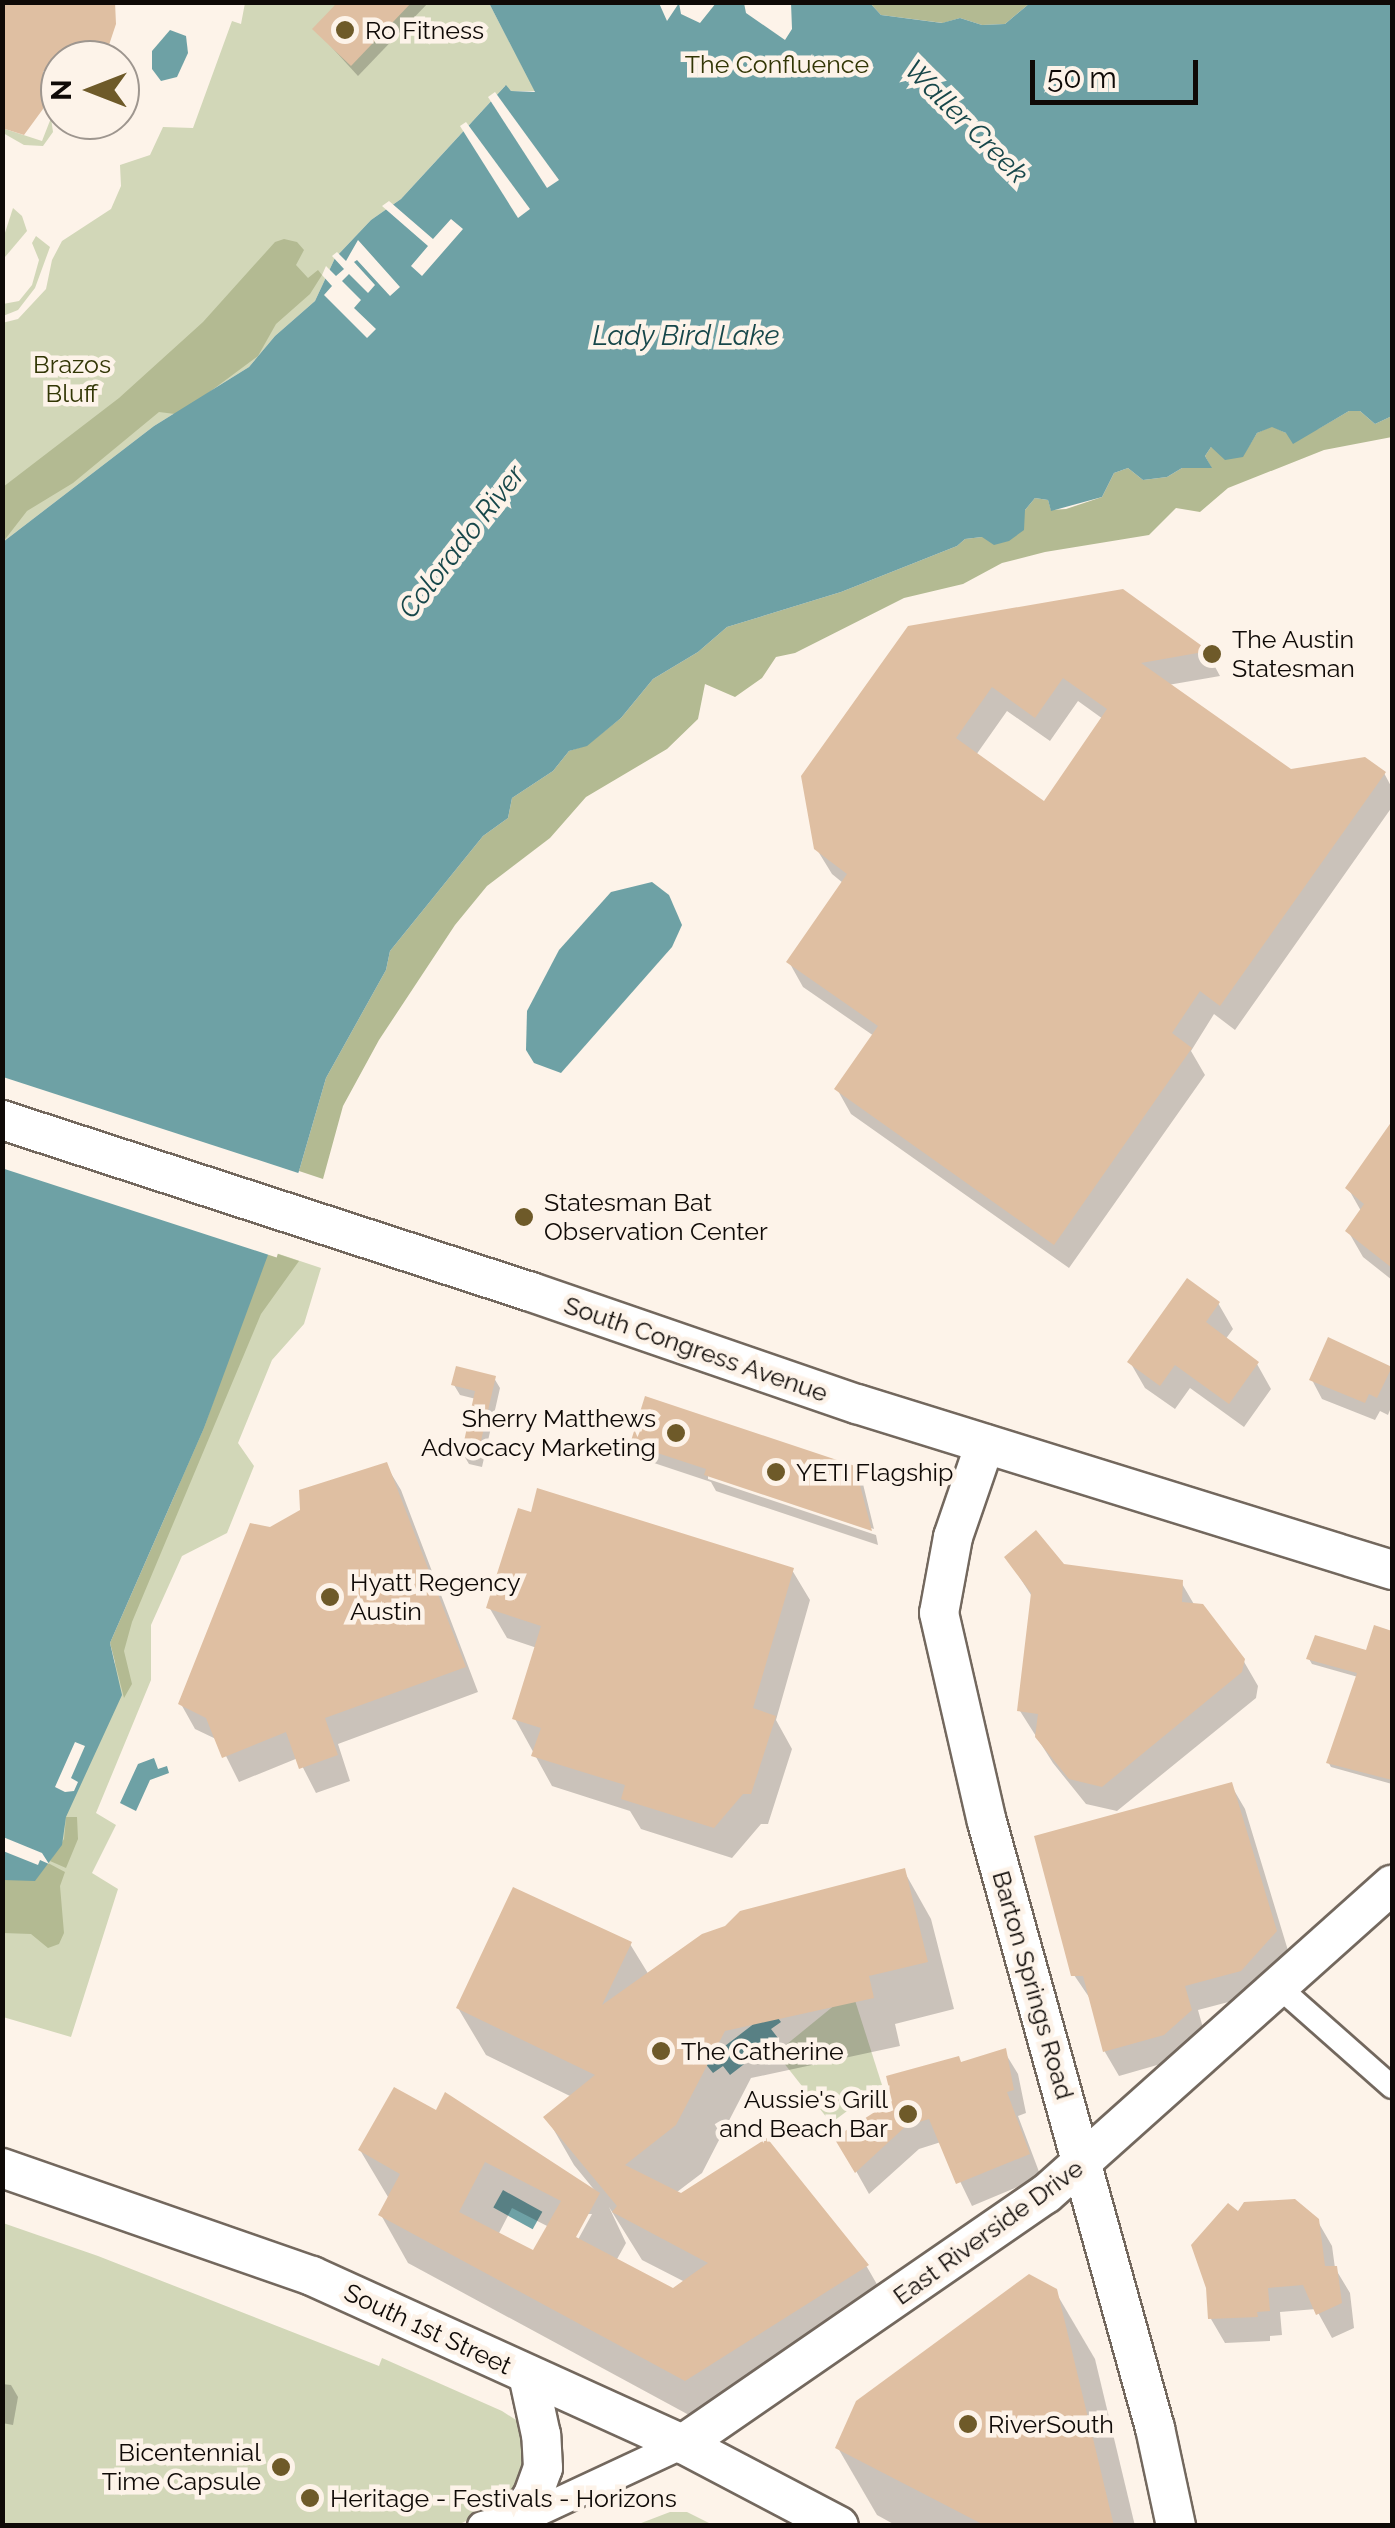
<!DOCTYPE html>
<html>
<head>
<meta charset="utf-8">
<style>
	body { margin:0 }
	#map { position:relative; width:1395px; height:2528px; overflow:hidden; background:#fdf3e9; font-family:Raleway,sans-serif }
	div>[style] { position:absolute }
	[style*='--x'] { left:calc(var(--x)*1px); top:calc(var(--y)*1px); width:calc(var(--w)*1px); rotate:calc(var(--a)*1deg) }
	.green>* { inset:0; background:#d2d7b8 }
	.forest>* { inset:0; background:#b3ba92 }
	.water>* { inset:0; background:#6ea1a5; transform-origin:0 0 }
	.pier>* { inset:0; background:#fdf3e9; transform-origin:0 0 }
	.shadow>* { inset:0; background:#0003 }
	.building>* { inset:0; background:#dfbfa2 }
	.roads { filter:drop-shadow(2px 0 #73685e) drop-shadow(-2px 0 #73685e) drop-shadow(0 2px #73685e) drop-shadow(0 -2px #73685e) }
	.minor>* { height:22px; margin:-11px; padding:0 11px; transform-origin:11px; border-radius:11px; background:#fff }
	.tertiary>* { height:28px; margin:-14px; padding:0 14px; transform-origin:14px; border-radius:14px; background:#fff }
	.primary>* { height:38px; margin:-19px; padding:0 19px; transform-origin:19px; border-radius:19px; background:#fff }
	.dots>* { width:28px; height:28px; translate:-50% -50%; box-sizing:border-box; border:5px solid #fdf3e9; border-radius:50% }
	span { translate:-50% -50%; white-space:nowrap; text-align:center; line-height:1.15; -webkit-text-stroke:9px #fdf3e9; paint-order:stroke }
	.poi-label { font-size:25px; color:#0f0a07 }
	.left { translate:0 -50%; text-align:left }
	.right { translate:-100% -50%; text-align:right }
	.park-label { font-size:25px; color:#323605 }
	.street-label { font-size:25px; color:#0f0a07 }
	.water-label { font-size:28px; color:#17474a; font-style:italic }
	.frame { position:absolute; inset:0; border:5px solid #0f0a07; pointer-events:none }
	.north { position:absolute; left:40px; top:40px; width:100px; height:100px; box-sizing:border-box; background:#fdf3e9; border:2px solid #9e968f; border-radius:50%; rotate:270deg; font-size:28px; font-weight:700; line-height:40px; text-align:center; color:#0f0a07 }
	.north::after { content:''; display:block; margin:auto; width:35px; height:45px; background:#6e5a29; clip-path:polygon(50% 0,100% 100%,50% 72%,0 100%) }
	.scale { position:absolute; left:1030px; top:60px; width:168px; height:45px; box-sizing:border-box; border:5px solid #0f0a07; border-top:0; padding-left:12px; font-size:30px; line-height:35px; white-space:nowrap; color:#0f0a07; -webkit-text-stroke:8px #fdf3e9; paint-order:stroke }
</style>
</head>
<body>
<div id="map">
	<div class="green">
		<i style="clip-path:polygon(245px 3px,489px 3px,535px 91px,511px 91px,505px 86px,401px 199px,371px 220px,335px 258px,315px 301px,275px 336px,249px 367px,154px 426px,3px 542px,2px 323px,18px 319px,46px 289px,52px 260px,62px 241px,111px 209px,121px 186px,120px 165px,150px 155px,163px 127px,193px 128px,232px 21px,241px 24px)"></i>
		<i style="clip-path:polygon(51px 118px,53px 132px,43px 146px,24px 145px,3px 133px,2px 128px,42px 141px)"></i>
		<i style="clip-path:polygon(13px 208px,22px 216px,27px 231px,5px 257px,3px 239px)"></i>
		<i style="clip-path:polygon(36px 236px,50px 247px,35px 288px,18px 310px,3px 316px,3px 304px,19px 301px,32px 285px,39px 260px,32px 243px)"></i>
		<i style="clip-path:polygon(264px 1249px,321px 1268px,304px 1324px,272px 1360px,238px 1443px,254px 1466px,227px 1533px,182px 1556px,151px 1625px,151px 1680px,96px 1813px,116px 1825px,92px 1873px,118px 1889px,71px 2037px,3px 2017px,3px 1876px,114px 1665px)"></i>
		<i style="clip-path:polygon(852px 1991px,882px 2085px,831px 2123px,776px 2053px)"></i>
		<i style="clip-path:polygon(3px 2223px,98px 2256px,379px 2366px,382px 2358px,502px 2411px,516px 2420px,527px 2436px,530px 2473px,510px 2499px,458px 2525px,3px 2526px)"></i>
		<i style="clip-path:polygon(670px 2512px,687px 2512px,713px 2525px,636px 2525px)"></i>
	</div>
	<div class="forest">
		<i style="clip-path:polygon(870px 3px,1030px 3px,1005px 24px,982px 25px,960px 18px,943px 23px,881px 15px)"></i>
		<i style="clip-path:polygon(284px 239px,297px 242px,304px 250px,296px 265px,308px 278px,318px 270px,322px 275px,310px 294px,276px 324px,258px 356px,192px 405px,175px 414px,159px 412px,73px 483px,27px 511px,3px 542px,3px 487px,119px 398px,203px 322px,275px 242px)"></i>
		<i style="clip-path:polygon(1349px 411px,1360px 411px,1375px 424px,1392px 416px,1392px 437px,1324px 450px,1228px 488px,1200px 512px,1176px 508px,1149px 535px,1045px 552px,1002px 563px,963px 584px,904px 598px,795px 653px,776px 657px,762px 678px,735px 697px,705px 684px,698px 719px,667px 749px,586px 797px,550px 838px,487px 886px,455px 925px,379px 1040px,343px 1106px,323px 1179px,299px 1171px,326px 1078px,386px 970px,390px 951px,483px 836px,508px 818px,512px 798px,553px 771px,569px 751px,587px 745px,621px 718px,653px 679px,698px 652px,727px 627px,841px 592px,957px 546px,965px 539px,982px 537px,1025px 510px,1035px 498px,1048px 500px,1051px 510px,1066px 509px,1102px 497px,1114px 473px,1128px 468px,1143px 480px,1167px 477px,1182px 468px,1211px 467px,1205px 456px,1211px 447px,1242px 457px,1257px 433px,1272px 426px,1286px 433px,1318px 429px)"></i>
		<i style="clip-path:polygon(266px 1250px,299px 1261px,261px 1314px,132px 1622px,124px 1651px,132px 1684px,124px 1698px,110px 1643px,204px 1428px)"></i>
		<i style="clip-path:polygon(66px 1817px,77px 1817px,78px 1839px,66px 1868px,50px 1861px,64px 1839px)"></i>
		<i style="clip-path:polygon(48px 1863px,65px 1872px,60px 1886px,64px 1933px,59px 1944px,48px 1948px,31px 1934px,3px 1933px,3px 1880px,33px 1879px)"></i>
	</div>
	<div class="water">
		<i style="clip-path:polygon(489px 3px,659px 3px,667px 21px,679px 3px,681px 14px,700px 23px,716px 3px,744px 3px,746px 13px,785px 40px,792px 29px,791px 3px,870px 3px,881px 15px,942px 23px,960px 18px,982px 25px,1005px 24px,1030px 3px,1392px 3px,1392px 416px,1375px 424px,1360px 411px,1349px 411px,1293px 444px,1286px 433px,1272px 427px,1257px 433px,1243px 457px,1225px 460px,1211px 447px,1205px 456px,1212px 468px,1182px 468px,1167px 477px,1143px 480px,1128px 468px,1114px 473px,1102px 497px,1051px 511px,1048px 500px,1035px 498px,1025px 510px,1024px 530px,1009px 541px,994px 545px,982px 537px,965px 539px,957px 546px,841px 592px,727px 627px,698px 652px,653px 679px,621px 718px,587px 746px,569px 751px,553px 771px,512px 798px,508px 818px,483px 836px,390px 951px,386px 970px,326px 1078px,299px 1171px,204px 1428px,110px 1643px,122px 1695px,66px 1817px,62px 1845px,35px 1881px,3px 1880px,3px 542px,154px 426px,249px 367px,275px 336px,315px 301px,335px 258px,371px 220px,401px 199px,506px 85px,511px 91px,535px 92px)"></i>
		<i style="clip-path:polygon(170px 30px,186px 36px,188px 53px,177px 77px,161px 81px,152px 69px,152px 51px)"></i>
		<i style="clip-path:polygon(652px 882px,669px 895px,682px 925px,672px 947px,561px 1073px,534px 1063px,526px 1050px,527px 1011px,559px 950px,611px 892px)"></i>
		<i style="clip-path:polygon(154px 1758px,158px 1769px,167px 1766px,169px 1773px,150px 1780px,136px 1811px,120px 1803px,138px 1764px)"></i>
		<i style="clip-path:polygon(772px 2010px,781px 2022px,771px 2029px,778px 2038px,730px 2075px,723px 2066px,713px 2073px,704px 2062px)"></i>
		<i style="left:503px;top:2190px;width:45px;height:20px;rotate:29deg"></i>
	</div>
	<div class="pier">
		<i style="clip-path:polygon(495px 92px,559px 180px,547px 188px,488px 97px)"></i>
		<i style="clip-path:polygon(466px 122px,530px 209px,518px 218px,460px 126px)"></i>
		<i style="clip-path:polygon(389px 201px,433px 239px,451px 219px,463px 229px,422px 276px,411px 266px,428px 246px,382px 206px)"></i>
		<i style="clip-path:polygon(358px 240px,400px 287px,390px 296px,357px 260px,354px 262px,375px 285px,368px 293px,349px 274px,342px 281px,361px 300px,354px 308px,376px 329px,367px 338px,324px 295px,332px 286px,322px 275px,326px 266px,336px 276px,344px 269px,332px 256px,337px 252px,346px 261px)"></i>
		<i style="left:3px;top:1077px;width:316px;height:87px;rotate:18deg"></i>
		<i style="clip-path:polygon(75px 1742px,85px 1746px,71px 1778px,78px 1782px,74px 1791px,65px 1792px,55px 1787px)"></i>
		<i style="clip-path:polygon(3px 1837px,42px 1853px,49px 1864px,40px 1860px,38px 1865px,3px 1851px)"></i>
	</div>
	<div class="shadow">
		<i style="clip-path:polygon(338px 2px,429px 2px,358px 76px,315px 29px)"></i>
		<i style="clip-path:polygon(evenodd,1123px 591px,1207px 652px,1220px 676px,1168px 685px,1290px 772px,1384px 773px,1392px 788px,1392px 807px,1235px 1030px,1214px 1014px,1191px 1051px,1205px 1075px,1069px 1268px,851px 1114px,837px 1089px,874px 1036px,803px 987px,789px 962px,843px 883px,832px 874px,816px 848px,804px 777px,1123px 591px,1078px 701px,1103px 719px,1045px 805px,976px 755px,1007px 711px,1050px 741px,1078px 701px)"></i>
		<i style="clip-path:polygon(1392px 1125px,1392px 1280px,1363px 1257px,1348px 1231px,1361px 1211px,1348px 1188px)"></i>
		<i style="clip-path:polygon(1218px 1303px,1233px 1329px,1225px 1340px,1257px 1364px,1271px 1389px,1244px 1427px,1190px 1388px,1175px 1409px,1145px 1388px,1130px 1362px)"></i>
		<i style="clip-path:polygon(1390px 1369px,1392px 1405px,1388px 1415px,1380px 1411px,1375px 1420px,1322px 1399px,1312px 1380px)"></i>
		<i style="clip-path:polygon(494px 1378px,500px 1388px,482px 1467px,469px 1464px,463px 1454px,476px 1399px,460px 1395px,454px 1385px)"></i>
		<i style="clip-path:polygon(633px 1443px,853px 1468px,863px 1484px,874px 1529px,708px 1474px,708px 1479px,876px 1535px,878px 1545px,716px 1491px,711px 1482px,642px 1459px)"></i>
		<i style="clip-path:polygon(386px 1465px,401px 1490px,478px 1692px,338px 1744px,350px 1781px,316px 1793px,298px 1758px,239px 1782px,218px 1740px,195px 1729px,181px 1704px,270px 1530px)"></i>
		<i style="clip-path:polygon(1007px 1558px,1181px 1582px,1195px 1606px,1243px 1660px,1258px 1686px,1256px 1698px,1117px 1811px,1086px 1804px,1053px 1763px,1020px 1711px,1033px 1598px)"></i>
		<i style="clip-path:polygon(792px 1570px,810px 1600px,776px 1720px,792px 1749px,768px 1824px,761px 1824px,732px 1858px,641px 1829px,630px 1811px,552px 1786px,515px 1719px,537px 1648px,507px 1638px,489px 1607px)"></i>
		<i style="clip-path:polygon(1392px 1633px,1392px 1784px,1331px 1767px,1328px 1762px,1358px 1677px,1312px 1664px,1309px 1659px,1367px 1654px)"></i>
		<i style="clip-path:polygon(1231px 1785px,1245px 1809px,1290px 1957px,1255px 1995px,1198px 2010px,1205px 2035px,1178px 2059px,1119px 2076px,1105px 2052px,1091px 2000px,1074px 1975px)"></i>
		<i style="clip-path:polygon(evenodd,904px 1871px,931px 1919px,954px 2009px,895px 2024px,900px 2046px,751px 2078px,702px 2173px,677px 2192px,681px 2196px,766px 2141px,867px 2267px,894px 2314px,713px 2428px,408px 2263px,381px 2215px,388px 2197px,360px 2150px,395px 2090px,596px 2192px,574px 2165px,547px 2118px,572px 2097px,486px 2055px,458px 2008px,630px 1944px,649px 1975px,904px 1871px,609px 2207px,642px 2260px,685px 2282px,673px 2291px,616px 2261px,626px 2243px,609px 2207px,904px 1871px,512px 2208px,549px 2227px,534px 2253px,498px 2235px,512px 2208px,904px 1871px,586px 2214px,592px 2214px,575px 2245px,571px 2242px,586px 2214px)"></i>
		<i style="clip-path:polygon(1004px 2051px,1018px 2074px,1026px 2113px,1018px 2116px,1041px 2177px,972px 2206px,941px 2142px,919px 2149px,869px 2194px,838px 2139px,962px 2065px)"></i>
		<i style="clip-path:polygon(1238px 2214px,1317px 2220px,1332px 2246px,1335px 2268px,1350px 2293px,1354px 2328px,1332px 2338px,1316px 2309px,1280px 2312px,1282px 2335px,1270px 2336px,1270px 2341px,1225px 2343px,1211px 2319px)"></i>
		<i style="clip-path:polygon(1055px 2291px,1095px 2359px,1135px 2526px,897px 2526px,877px 2515px,838px 2448px)"></i>
		<i style="clip-path:polygon(2px 2384px,11px 2385px,18px 2397px,13px 2425px,2px 2423px)"></i>
	</div>
	<div class="building">
		<i style="clip-path:polygon(2px 2px,115px 2px,116px 24px,107px 51px,100px 60px,60px 60px,60px 77px,43px 71px,43px 109px,24px 135px,2px 128px)"></i>
		<i style="clip-path:polygon(338px 2px,412px 2px,351px 66px,312px 29px)"></i>
		<i style="clip-path:polygon(evenodd,1123px 589px,1209px 651px,1141px 663px,1291px 769px,1365px 757px,1386px 772px,1220px 1006px,1200px 991px,1172px 1033px,1192px 1048px,1054px 1245px,834px 1089px,878px 1026px,786px 962px,847px 874px,814px 849px,801px 776px,908px 626px,1123px 589px,1063px 678px,1107px 709px,1044px 801px,956px 738px,992px 687px,1035px 718px,1063px 678px)"></i>
		<i style="clip-path:polygon(1392px 1121px,1392px 1268px,1345px 1231px,1364px 1204px,1345px 1188px)"></i>
		<i style="clip-path:polygon(1187px 1278px,1220px 1302px,1206px 1322px,1259px 1362px,1229px 1404px,1175px 1365px,1160px 1386px,1127px 1362px)"></i>
		<i style="clip-path:polygon(1328px 1337px,1392px 1367px,1377px 1398px,1369px 1394px,1365px 1403px,1309px 1380px)"></i>
		<i style="clip-path:polygon(456px 1366px,496px 1376px,477px 1458px,461px 1455px,475px 1391px,451px 1385px)"></i>
		<i style="clip-path:polygon(645px 1396px,855px 1466px,872px 1531px,704px 1475px,706px 1469px,630px 1444px)"></i>
		<i style="clip-path:polygon(387px 1462px,466px 1667px,325px 1718px,338px 1755px,299px 1769px,286px 1732px,222px 1758px,206px 1718px,178px 1704px,250px 1523px,270px 1527px,300px 1510px,299px 1490px)"></i>
		<i style="clip-path:polygon(537px 1488px,794px 1568px,753px 1708px,776px 1716px,751px 1794px,743px 1794px,714px 1828px,621px 1799px,625px 1785px,531px 1756px,541px 1728px,512px 1719px,541px 1626px,486px 1608px,518px 1508px,531px 1512px)"></i>
		<i style="clip-path:polygon(1036px 1530px,1064px 1564px,1183px 1580px,1182px 1602px,1203px 1604px,1245px 1659px,1242px 1672px,1102px 1787px,1069px 1779px,1035px 1737px,1038px 1714px,1017px 1711px,1031px 1593px,1004px 1557px)"></i>
		<i style="clip-path:polygon(1374px 1625px,1392px 1631px,1392px 1780px,1326px 1763px,1357px 1673px,1306px 1659px,1315px 1635px,1366px 1650px)"></i>
		<i style="clip-path:polygon(1232px 1782px,1277px 1931px,1241px 1971px,1185px 1986px,1192px 2010px,1164px 2035px,1103px 2052px,1083px 1976px,1071px 1976px,1034px 1836px)"></i>
		<i style="clip-path:polygon(evenodd,905px 1868px,928px 1962px,869px 1976px,874px 1998px,725px 2031px,676px 2125px,625px 2165px,681px 2193px,767px 2138px,869px 2265px,685px 2381px,378px 2215px,400px 2174px,358px 2150px,394px 2087px,436px 2110px,445px 2092px,600px 2193px,576px 2237px,673px 2288px,708px 2263px,612px 2212px,617px 2206px,543px 2117px,595px 2075px,456px 2008px,513px 1887px,632px 1942px,602px 2005px,702px 1934px,725px 1926px,740px 1911px,905px 1868px,485px 2162px,561px 2201px,533px 2250px,459px 2212px,485px 2162px)"></i>
		<i style="clip-path:polygon(1006px 2048px,1014px 2090px,1007px 2092px,1030px 2154px,956px 2184px,929px 2119px,906px 2126px,855px 2173px,834px 2138px,892px 2101px,886px 2076px,959px 2056px,961px 2062px)"></i>
		<i style="clip-path:polygon(1295px 2199px,1319px 2219px,1325px 2266px,1337px 2266px,1342px 2303px,1316px 2315px,1303px 2285px,1268px 2288px,1270px 2311px,1257px 2312px,1258px 2317px,1208px 2319px,1206px 2288px,1191px 2245px,1228px 2203px,1238px 2211px,1244px 2202px)"></i>
		<i style="clip-path:polygon(1029px 2274px,1057px 2289px,1114px 2526px,986px 2526px,835px 2448px,856px 2401px)"></i>
	</div>
	<div class="roads">
		<div class="minor">
			<i style="--x:1280;--y:1988;--w:149;--a:41.5"></i>
		</div>
		<div class="tertiary">
			<i style="--x:482;--y:2526;--w:57;--a:-14.3"></i>
			<i style="--x:537;--y:2512;--w:161;--a:-25"></i>
		</div>
		<div class="primary">
			<i style="--x:2;--y:1120;--w:556;--a:18.01"></i>
			<i style="--x:531;--y:1292;--w:345;--a:19"></i>
			<i style="--x:857;--y:1404;--w:560;--a:17.24"></i>
			<i style="--x:985;--y:1444;--w:98;--a:109"></i>
			<i style="--x:953;--y:1537;--w:77;--a:100.4"></i>
			<i style="--x:939;--y:1613;--w:214;--a:77.1"></i>
			<i style="--x:987;--y:1822;--w:629;--a:74.51"></i>
			<i style="--x:1155;--y:2428;--w:100;--a:77.9"></i>
			<i style="--x:2;--y:2168;--w:328;--a:19.2"></i>
			<i style="--x:312;--y:2276;--w:407;--a:24.4"></i>
			<i style="--x:683;--y:2444;--w:176;--a:27.7"></i>
			<i style="--x:683;--y:2444;--w:441;--a:-34.6"></i>
			<i style="--x:1046;--y:2194;--w:464;--a:-41.8"></i>
			<i style="--x:519;--y:2516;--w:25;--a:-56"></i>
			<i style="--x:533;--y:2495;--w:29;--a:-70"></i>
			<i style="--x:543;--y:2468;--w:33;--a:-93"></i>
			<i style="--x:541;--y:2435;--w:61;--a:-102.2"></i>
		</div>
	</div>
	<div class="dots">
		<i style="left:345px;top:30px;background:#6e5a29"></i>
		<i style="left:1212px;top:654px;background:#6e5a29"></i>
		<i style="left:524px;top:1217px;background:#6e5a29"></i>
		<i style="left:676px;top:1433px;background:#6e5a29"></i>
		<i style="left:776px;top:1472px;background:#6e5a29"></i>
		<i style="left:330px;top:1597px;background:#6e5a29"></i>
		<i style="left:661px;top:2051px;background:#6e5a29"></i>
		<i style="left:908px;top:2114px;background:#6e5a29"></i>
		<i style="left:968px;top:2424px;background:#6e5a29"></i>
		<i style="left:281px;top:2467px;background:#6e5a29"></i>
		<i style="left:310px;top:2498px;background:#6e5a29"></i>
	</div>
	<div class="poi-label">
		<span class="left" style="left:365px;top:30px">Ro Fitness</span>
		<span class="left" style="left:1232px;top:654px">The Austin<br>Statesman</span>
		<span class="left" style="left:544px;top:1217px">Statesman Bat<br>Observation Center</span>
		<span class="right" style="left:656px;top:1433px">Sherry Matthews<br>Advocacy Marketing</span>
		<span class="left" style="left:796px;top:1472px">YETI Flagship</span>
		<span class="left" style="left:350px;top:1597px">Hyatt Regency<br>Austin</span>
		<span class="left" style="left:681px;top:2051px">The Catherine</span>
		<span class="right" style="left:888px;top:2114px">Aussie's Grill<br>and Beach Bar</span>
		<span class="left" style="left:988px;top:2424px">RiverSouth</span>
		<span class="right" style="left:261px;top:2467px">Bicentennial<br>Time Capsule</span>
		<span class="left" style="left:330px;top:2498px">Heritage - Festivals - Horizons</span>
	</div>
	<div class="park-label">
		<span style="left:777px;top:64px">The Confluence</span>
		<span style="left:72px;top:379px">Brazos<br>Bluff</span>
	</div>
	<div class="street-label">
		<span style="left:696px;top:1349px;rotate:19deg">South Congress Avenue</span>
		<span style="left:1033px;top:1985px;rotate:74deg">Barton Springs Road</span>
		<span style="left:988px;top:2232px;rotate:-36deg">East Riverside Drive</span>
		<span style="left:428px;top:2329px;rotate:25deg">South 1st Street</span>
	</div>
	<div class="water-label">
		<span style="left:966px;top:122px;rotate:45deg">Waller Creek</span>
		<span style="left:686px;top:336px">Lady Bird Lake</span>
		<span style="left:462px;top:542px;rotate:-52deg">Colorado River</span>
	</div>
	<div class="frame"></div>
	<div class="north">N</div>
	<div class="scale">50 m</div>
</div>
</body>
</html>
